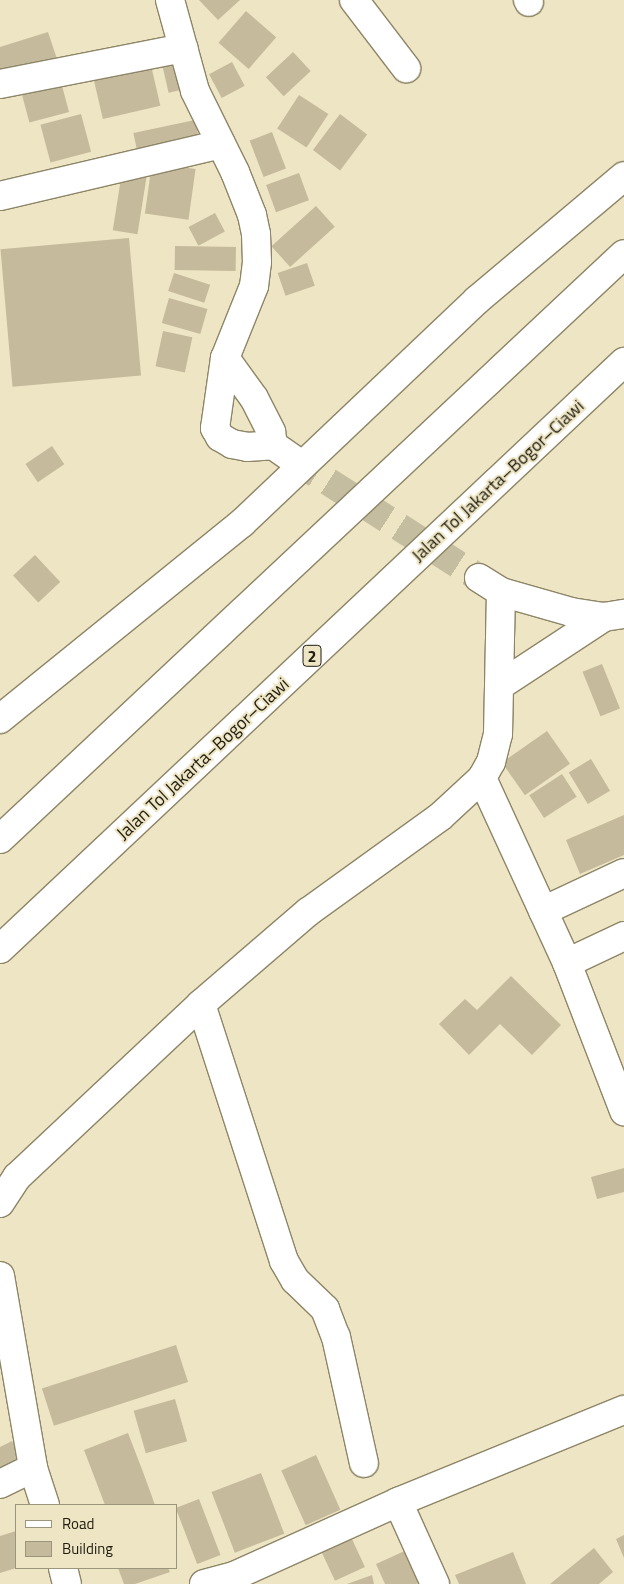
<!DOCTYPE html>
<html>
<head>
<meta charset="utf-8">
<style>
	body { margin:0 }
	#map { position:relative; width:624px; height:1584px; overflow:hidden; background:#eee5c4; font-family:"Titillium Web",sans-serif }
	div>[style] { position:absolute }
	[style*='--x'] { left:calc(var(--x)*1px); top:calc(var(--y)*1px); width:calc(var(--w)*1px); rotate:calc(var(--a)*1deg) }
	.building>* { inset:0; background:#c5bb9c; transform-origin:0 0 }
	.minor-tunnel>* { height:28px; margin-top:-14px; transform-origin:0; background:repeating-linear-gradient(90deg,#c5bda0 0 28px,transparent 0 42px) }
	.roads { filter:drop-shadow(1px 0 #8d8567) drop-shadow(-1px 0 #8d8567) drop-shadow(0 1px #8d8567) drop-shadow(0 -1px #8d8567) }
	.minor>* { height:28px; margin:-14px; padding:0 14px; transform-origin:14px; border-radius:14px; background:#fff }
	.motorway>* { height:28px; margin:-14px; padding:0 14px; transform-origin:14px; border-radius:14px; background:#fff }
	span { translate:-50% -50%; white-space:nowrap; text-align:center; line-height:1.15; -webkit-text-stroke:4px #eee5c4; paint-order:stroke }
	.shield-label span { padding:1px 4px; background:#eee5c4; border:1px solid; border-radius:4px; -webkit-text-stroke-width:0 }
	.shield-label { font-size:16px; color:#1f1c10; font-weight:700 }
	.street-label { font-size:18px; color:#1f1c10 }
	.legend { position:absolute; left:15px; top:1504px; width:162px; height:65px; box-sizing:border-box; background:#eee5c4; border:1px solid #9b957c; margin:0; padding:6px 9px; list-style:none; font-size:15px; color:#1f1c10 }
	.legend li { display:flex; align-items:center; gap:10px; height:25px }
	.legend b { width:25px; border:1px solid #9b957c }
</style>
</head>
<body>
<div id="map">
	<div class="building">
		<i style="clip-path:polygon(199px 0,240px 0,218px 20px)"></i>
		<i style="left:246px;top:11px;width:40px;height:42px;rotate:41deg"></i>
		<i style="clip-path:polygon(48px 32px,58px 62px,0 70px,0 47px)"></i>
		<i style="left:293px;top:52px;width:26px;height:37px;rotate:47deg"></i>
		<i style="left:177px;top:58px;width:32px;height:16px;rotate:77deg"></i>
		<i style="left:150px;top:61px;width:46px;height:59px;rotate:77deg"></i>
		<i style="left:232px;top:62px;width:27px;height:26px;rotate:62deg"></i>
		<i style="left:61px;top:82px;width:31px;height:41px;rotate:75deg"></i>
		<i style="left:299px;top:95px;width:35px;height:40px;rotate:33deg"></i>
		<i style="left:81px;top:114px;width:39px;height:42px;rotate:75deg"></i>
		<i style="left:340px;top:114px;width:34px;height:45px;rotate:37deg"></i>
		<i style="left:195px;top:120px;width:24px;height:63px;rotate:78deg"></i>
		<i style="left:272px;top:132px;width:39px;height:24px;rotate:69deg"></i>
		<i style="left:152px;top:163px;width:44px;height:51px;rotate:8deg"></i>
		<i style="left:122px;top:172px;width:25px;height:59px;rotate:9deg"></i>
		<i style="left:299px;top:173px;width:29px;height:35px;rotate:70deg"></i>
		<i style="left:316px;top:206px;width:28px;height:60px;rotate:48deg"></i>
		<i style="left:215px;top:213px;width:21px;height:30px;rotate:62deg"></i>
		<i style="left:129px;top:238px;width:138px;height:129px;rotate:85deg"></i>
		<i style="left:175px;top:246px;width:61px;height:24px;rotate:1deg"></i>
		<i style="left:307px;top:263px;width:24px;height:31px;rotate:71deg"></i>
		<i style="left:174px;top:273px;width:38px;height:19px;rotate:18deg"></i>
		<i style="left:169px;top:298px;width:40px;height:26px;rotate:16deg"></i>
		<i style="left:163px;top:331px;width:30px;height:36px;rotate:12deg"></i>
		<i style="left:52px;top:446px;width:22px;height:32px;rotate:56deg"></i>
		<i style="left:35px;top:555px;width:37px;height:30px;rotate:47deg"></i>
		<i style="left:602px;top:664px;width:48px;height:21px;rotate:68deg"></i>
		<i style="left:547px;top:731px;width:40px;height:55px;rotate:55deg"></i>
		<i style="left:591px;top:759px;width:37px;height:26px;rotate:59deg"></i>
		<i style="left:562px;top:774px;width:27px;height:39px;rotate:57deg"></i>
		<i style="clip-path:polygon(624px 815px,624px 855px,580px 874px,566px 840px)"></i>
		<i style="clip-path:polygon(511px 976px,561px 1025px,532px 1055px,500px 1024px,469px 1055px,439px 1024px,465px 999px,477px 1010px)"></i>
		<i style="clip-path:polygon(624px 1168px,624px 1192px,597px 1199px,591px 1177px)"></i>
		<i style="left:176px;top:1345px;width:39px;height:141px;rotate:72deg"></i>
		<i style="left:175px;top:1399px;width:44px;height:43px;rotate:74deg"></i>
		<i style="clip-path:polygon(128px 1433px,143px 1472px,155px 1505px,105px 1505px,84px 1450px)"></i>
		<i style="clip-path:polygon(12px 1441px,24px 1464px,0 1476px,0 1447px)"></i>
		<i style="left:316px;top:1455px;width:60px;height:38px;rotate:66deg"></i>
		<i style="left:261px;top:1473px;width:65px;height:53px;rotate:69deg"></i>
		<i style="left:199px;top:1499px;width:60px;height:25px;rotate:69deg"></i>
		<i style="clip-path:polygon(16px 1531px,16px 1568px,0 1573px,0 1536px)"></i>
		<i style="clip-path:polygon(624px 1535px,624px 1558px,616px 1539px)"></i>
		<i style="left:351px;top:1537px;width:33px;height:33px;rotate:65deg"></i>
		<i style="clip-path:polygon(594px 1548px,613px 1572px,599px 1584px,550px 1584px)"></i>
		<i style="clip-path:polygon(409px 1549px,423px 1581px,416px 1584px,385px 1584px,376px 1564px)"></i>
		<i style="clip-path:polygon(513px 1552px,526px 1584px,459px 1584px,455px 1575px)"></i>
		<i style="clip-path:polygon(118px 1568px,168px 1568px,170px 1572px,135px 1584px,124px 1584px)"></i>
		<i style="clip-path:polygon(372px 1575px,374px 1584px,347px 1584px)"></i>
	</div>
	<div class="minor-tunnel">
		<i style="--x:293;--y:459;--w:221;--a:32.6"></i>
	</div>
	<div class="roads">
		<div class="minor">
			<i style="--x:170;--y:0;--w:94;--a:74.6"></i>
			<i style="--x:195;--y:91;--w:90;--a:63.7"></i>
			<i style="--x:235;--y:172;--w:46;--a:68.4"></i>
			<i style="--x:252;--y:215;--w:19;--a:78"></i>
			<i style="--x:256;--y:234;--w:28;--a:88"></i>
			<i style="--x:257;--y:262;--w:24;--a:97"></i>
			<i style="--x:254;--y:286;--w:78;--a:111.9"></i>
			<i style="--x:225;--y:358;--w:71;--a:98.1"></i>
			<i style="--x:215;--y:428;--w:10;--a:61"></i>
			<i style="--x:220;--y:437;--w:14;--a:30"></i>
			<i style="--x:232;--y:444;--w:15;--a:11"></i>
			<i style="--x:247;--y:447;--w:26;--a:-4"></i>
			<i style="--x:273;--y:445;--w:24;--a:35"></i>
			<i style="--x:354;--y:0;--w:86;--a:52.6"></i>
			<i style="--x:528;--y:0;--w:2;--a:63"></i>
			<i style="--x:0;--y:84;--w:187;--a:-11.1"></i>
			<i style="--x:0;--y:196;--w:227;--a:-13.2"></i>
			<i style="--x:225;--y:358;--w:49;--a:54.1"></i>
			<i style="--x:254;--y:398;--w:38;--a:63"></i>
			<i style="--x:271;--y:432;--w:13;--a:81"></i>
			<i style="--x:479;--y:578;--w:26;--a:32"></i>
			<i style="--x:501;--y:592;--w:73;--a:15.9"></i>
			<i style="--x:571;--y:612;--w:33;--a:9"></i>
			<i style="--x:604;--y:617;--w:20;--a:-9"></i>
			<i style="--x:499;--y:686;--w:126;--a:-33.3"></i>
			<i style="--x:482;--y:778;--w:204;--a:65.3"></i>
			<i style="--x:567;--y:963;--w:159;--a:68.9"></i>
			<i style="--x:543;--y:911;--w:89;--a:-25.1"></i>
			<i style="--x:567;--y:963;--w:63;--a:-25.3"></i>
			<i style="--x:201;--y:1004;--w:270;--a:72.1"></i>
			<i style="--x:284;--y:1261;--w:22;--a:60"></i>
			<i style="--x:295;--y:1280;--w:42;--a:44"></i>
			<i style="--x:325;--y:1309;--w:30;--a:69"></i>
			<i style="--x:336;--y:1337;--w:129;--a:77.5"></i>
			<i style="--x:0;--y:1203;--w:31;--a:-57"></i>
			<i style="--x:17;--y:1177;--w:253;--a:-43.2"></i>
			<i style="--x:201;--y:1004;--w:141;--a:-40.7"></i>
			<i style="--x:308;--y:912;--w:164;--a:-35.8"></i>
			<i style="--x:441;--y:816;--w:56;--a:-42.8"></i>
			<i style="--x:482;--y:778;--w:18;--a:-61"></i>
			<i style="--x:491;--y:762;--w:29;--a:-76"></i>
			<i style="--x:498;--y:734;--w:142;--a:-88.8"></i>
			<i style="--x:0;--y:1276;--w:195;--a:80.2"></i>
			<i style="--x:33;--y:1468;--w:39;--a:72"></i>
			<i style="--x:0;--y:1484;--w:37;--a:-26"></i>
			<i style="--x:398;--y:1502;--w:90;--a:65.7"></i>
			<i style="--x:63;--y:1568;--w:16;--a:76"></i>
			<i style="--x:204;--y:1584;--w:31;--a:-15"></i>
			<i style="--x:234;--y:1576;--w:180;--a:-24.3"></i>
			<i style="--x:398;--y:1502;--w:244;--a:-22.2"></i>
		</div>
		<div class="motorway">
			<i style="--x:0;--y:719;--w:311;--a:-39"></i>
			<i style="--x:242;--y:523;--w:324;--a:-43.5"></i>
			<i style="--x:477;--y:300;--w:192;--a:-40.1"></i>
			<i style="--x:0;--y:839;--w:855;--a:-43.15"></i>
			<i style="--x:0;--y:949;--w:857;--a:-43.25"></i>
		</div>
	</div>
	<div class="shield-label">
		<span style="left:312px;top:656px">2</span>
	</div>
	<div class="street-label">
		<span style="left:498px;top:481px;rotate:-43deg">Jalan Tol Jakarta–Bogor–Ciawi</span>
		<span style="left:203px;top:759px;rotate:-43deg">Jalan Tol Jakarta–Bogor–Ciawi</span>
	</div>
	<ul class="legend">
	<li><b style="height:6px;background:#fff"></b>Road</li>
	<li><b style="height:14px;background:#c5bb9c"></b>Building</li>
	</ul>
</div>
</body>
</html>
